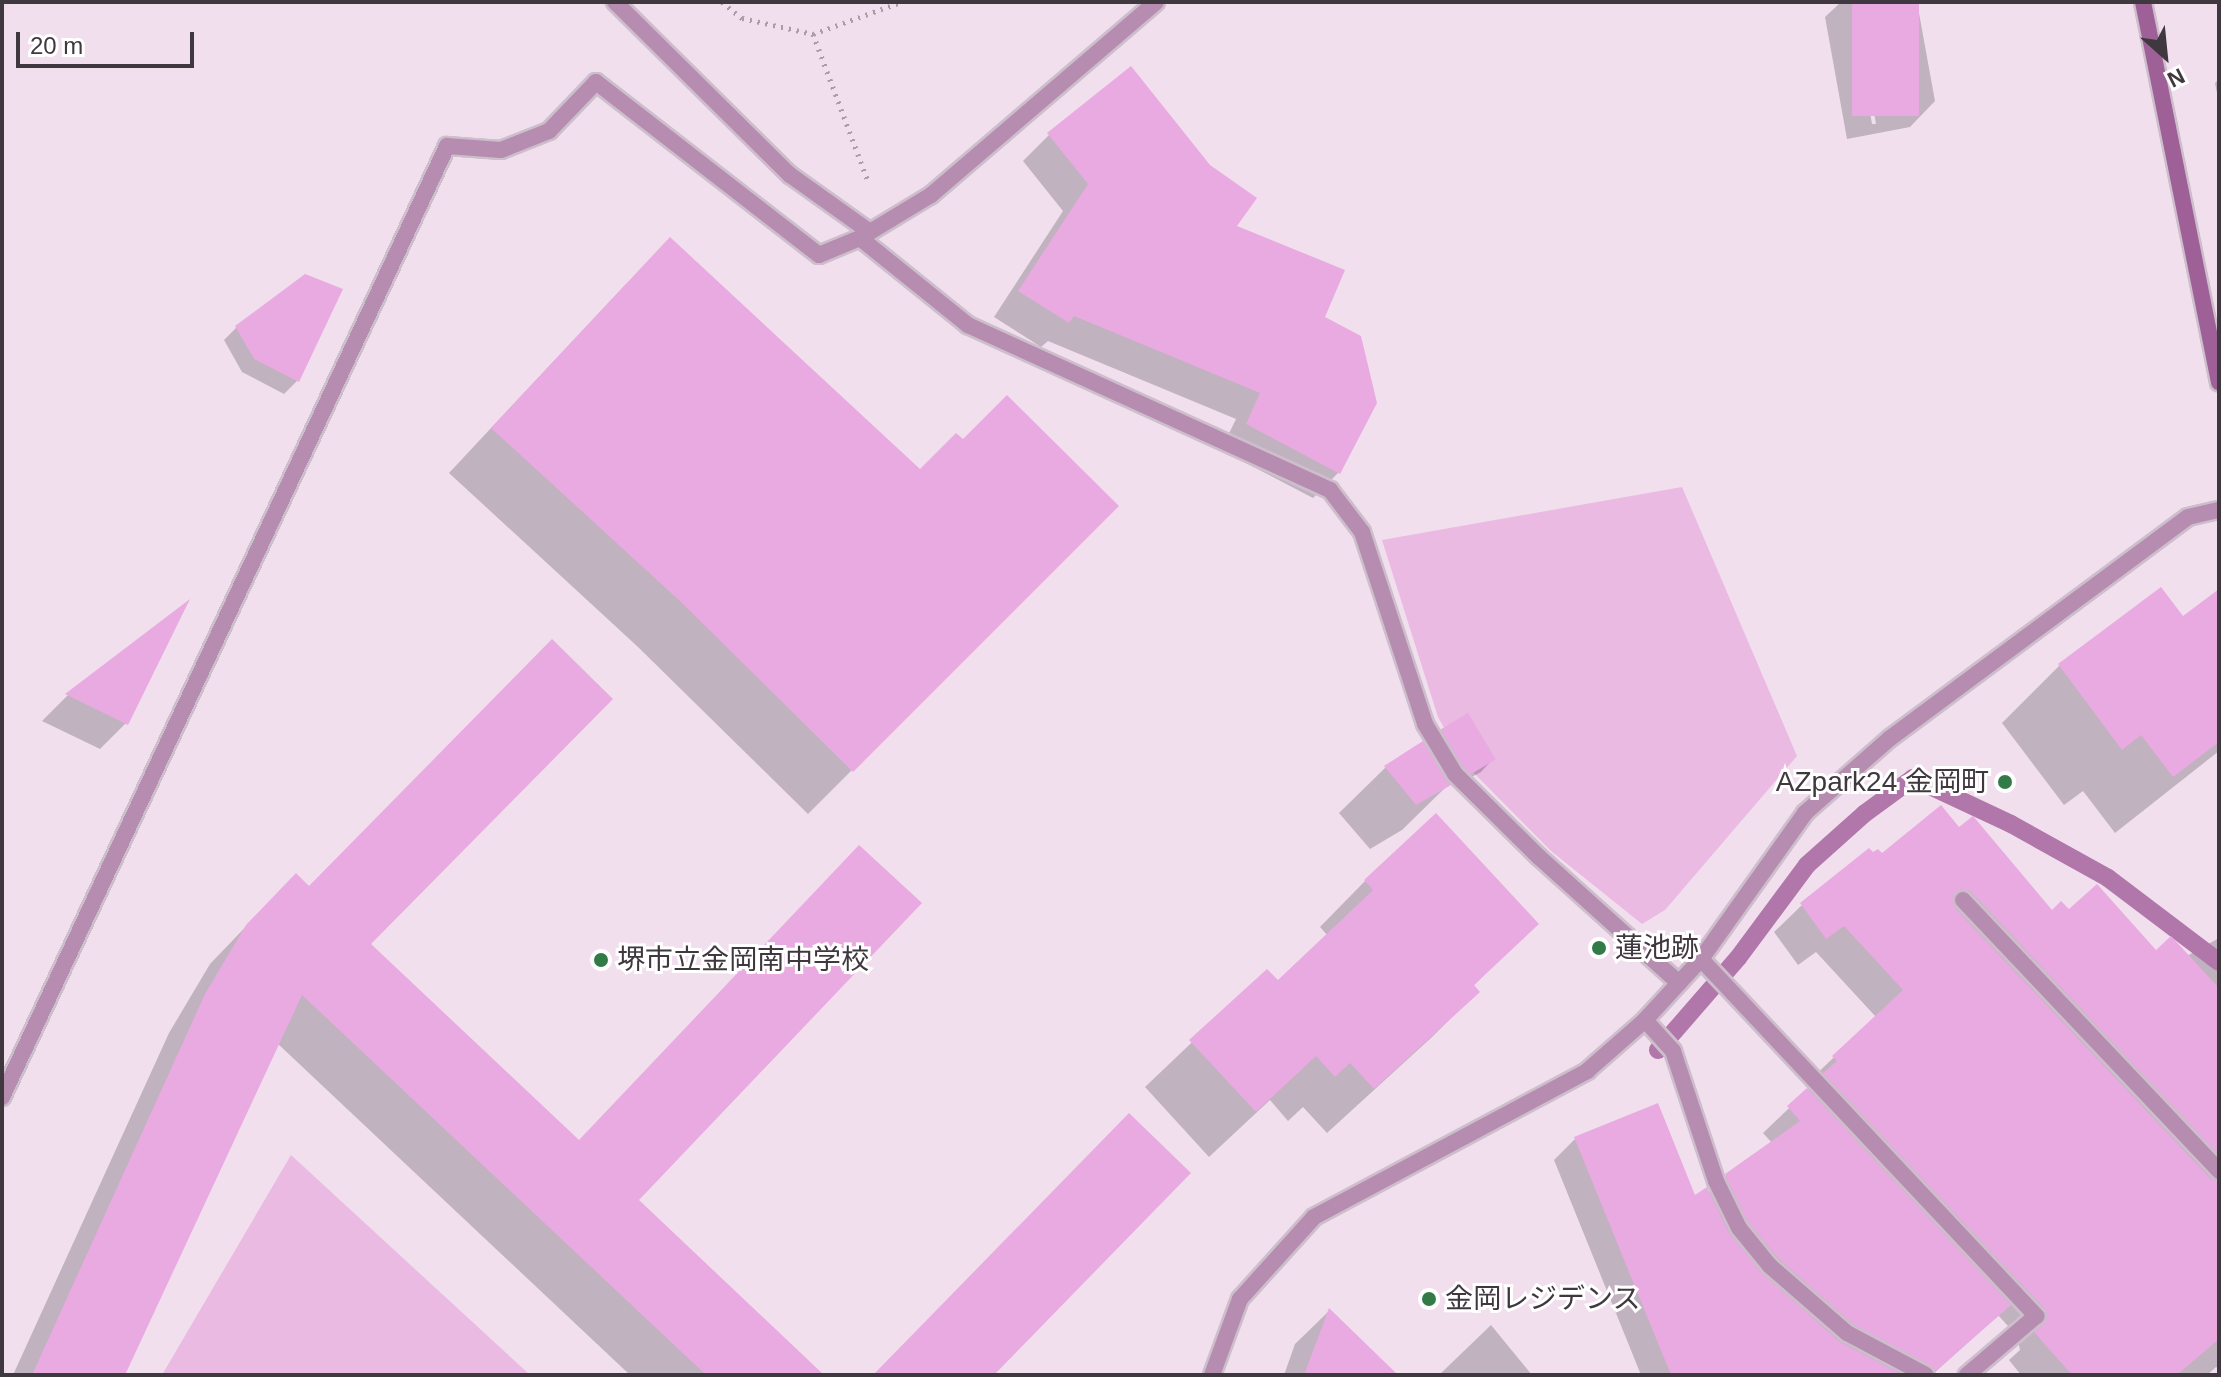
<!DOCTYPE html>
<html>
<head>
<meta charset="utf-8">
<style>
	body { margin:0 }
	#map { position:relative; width:2221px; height:1377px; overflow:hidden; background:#f1dfee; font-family:Arial,"Noto Sans JP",sans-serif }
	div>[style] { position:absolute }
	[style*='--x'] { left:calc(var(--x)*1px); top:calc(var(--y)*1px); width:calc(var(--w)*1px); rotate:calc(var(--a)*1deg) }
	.green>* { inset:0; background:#eabae3 }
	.shadow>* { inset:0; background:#0003 }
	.stream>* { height:18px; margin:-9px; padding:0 9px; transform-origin:9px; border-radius:9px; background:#b177aa }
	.building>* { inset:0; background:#e8aae0; transform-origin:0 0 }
	.path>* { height:5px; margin-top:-2.5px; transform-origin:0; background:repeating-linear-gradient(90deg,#ab9da8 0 2px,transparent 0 8px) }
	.roads { filter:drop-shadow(2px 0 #cdbecb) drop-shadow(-2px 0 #cdbecb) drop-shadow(0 2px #cdbecb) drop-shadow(0 -2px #cdbecb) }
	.service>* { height:16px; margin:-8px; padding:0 8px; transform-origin:8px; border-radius:8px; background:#b78cb1 }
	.minor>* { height:16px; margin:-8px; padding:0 8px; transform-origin:8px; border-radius:8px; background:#b78cb1 }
	.tertiary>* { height:16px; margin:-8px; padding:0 8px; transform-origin:8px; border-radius:8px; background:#b78cb1 }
	.secondary>* { height:16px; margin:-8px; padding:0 8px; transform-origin:8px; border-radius:8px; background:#9e6097 }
	.dots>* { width:22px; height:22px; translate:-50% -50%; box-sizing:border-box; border:4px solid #fff; border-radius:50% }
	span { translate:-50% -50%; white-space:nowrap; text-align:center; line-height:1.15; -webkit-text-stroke:6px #fff; paint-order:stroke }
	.poi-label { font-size:28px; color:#3f383e }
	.right { translate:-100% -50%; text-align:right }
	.left { translate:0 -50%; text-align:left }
	.frame { position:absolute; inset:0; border:4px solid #3f383e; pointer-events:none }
	.north { position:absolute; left:2125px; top:16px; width:80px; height:80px; -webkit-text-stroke:6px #fff; paint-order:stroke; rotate:153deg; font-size:22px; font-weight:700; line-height:32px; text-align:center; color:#3f383e }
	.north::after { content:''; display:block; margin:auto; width:28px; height:36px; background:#3f383e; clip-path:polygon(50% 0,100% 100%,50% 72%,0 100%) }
	.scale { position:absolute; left:16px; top:32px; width:178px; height:36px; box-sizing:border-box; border:4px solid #3f383e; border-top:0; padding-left:10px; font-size:24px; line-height:28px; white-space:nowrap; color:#3f383e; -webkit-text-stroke:6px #fff; paint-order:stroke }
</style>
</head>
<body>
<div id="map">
	<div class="green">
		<i style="clip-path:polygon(1682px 487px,1797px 756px,1665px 910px,1642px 924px,1551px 851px,1464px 763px,1438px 717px,1382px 540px)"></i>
		<i style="clip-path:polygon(291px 1155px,530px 1375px,162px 1375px)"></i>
	</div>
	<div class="shadow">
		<i style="clip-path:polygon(evenodd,1841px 2px,1917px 2px,1935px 101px,1910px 127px,1847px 139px,1825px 17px,1841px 2px,1852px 9px,1856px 9px,1876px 124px,1872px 124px,1852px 9px)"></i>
		<i style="clip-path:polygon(2219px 79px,2219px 103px,2215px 83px)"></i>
		<i style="clip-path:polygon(1049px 135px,1234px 227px,1339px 472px,1313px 498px,1221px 450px,1236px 419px,1048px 341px,1041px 347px,994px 317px,1063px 211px,1023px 161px)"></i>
		<i style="clip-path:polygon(626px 284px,920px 472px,963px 442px,1116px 506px,808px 814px,638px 647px,449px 473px)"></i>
		<i style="clip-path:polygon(237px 327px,297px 381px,284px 394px,242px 372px,224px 340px)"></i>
		<i style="clip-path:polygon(2161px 590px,2183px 619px,2219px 618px,2219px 751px,2115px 833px,2083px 791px,2064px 805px,2002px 723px,2059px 666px)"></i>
		<i style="clip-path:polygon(185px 606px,126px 723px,100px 749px,42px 721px,67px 696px)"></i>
		<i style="clip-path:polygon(1442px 731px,1493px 759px,1481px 772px,1457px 785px,1430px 744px)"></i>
		<i style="clip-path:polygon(1422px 744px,1448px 785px,1402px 830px,1370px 849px,1339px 813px,1385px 768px)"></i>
		<i style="clip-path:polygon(1958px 830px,2052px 913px,2069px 912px,2156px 953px,2187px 956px,2219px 938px,2219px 1369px,2216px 1367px,2207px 1375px,2021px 1375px,2009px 1360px,2020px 1350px,2017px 1336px,1998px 1315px,1932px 1375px,1641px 1375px,1554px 1160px,1575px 1139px,1694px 1198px,1708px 1194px,1727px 1175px,1772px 1143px,1763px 1133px,1809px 1089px,1806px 1084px,1876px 1017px,1816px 952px,1798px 965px,1774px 932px,1802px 905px,1881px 856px)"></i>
		<i style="clip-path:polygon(1365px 881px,1536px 924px,1472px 987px,1477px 992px,1432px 1037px,1327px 1133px,1303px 1107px,1288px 1121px,1270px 1100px,1209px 1157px,1145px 1087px,1267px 971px,1278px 982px,1328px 936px,1320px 927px)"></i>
		<i style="clip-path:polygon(259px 913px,368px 944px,821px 1375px,630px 1375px,277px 1043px,123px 1375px,13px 1375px,169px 1033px,210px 964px)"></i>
		<i style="clip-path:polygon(1329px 1311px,1395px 1375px,1284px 1375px,1295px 1344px)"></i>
		<i style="clip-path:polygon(1491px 1325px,1532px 1375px,1439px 1375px)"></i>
	</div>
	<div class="stream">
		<i style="--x:1658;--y:1050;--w:122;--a:-49"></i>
		<i style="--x:1738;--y:958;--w:116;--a:-53.4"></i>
		<i style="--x:1807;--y:865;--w:76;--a:-41.8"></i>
		<i style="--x:1864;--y:814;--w:61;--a:-36.3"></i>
		<i style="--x:1913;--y:778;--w:108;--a:25.1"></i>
		<i style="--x:2011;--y:824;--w:111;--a:29.1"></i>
		<i style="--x:2108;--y:878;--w:139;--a:37.1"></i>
	</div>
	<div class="building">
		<i style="left:1852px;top:2px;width:67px;height:114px"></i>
		<i style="clip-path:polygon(1131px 66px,1210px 165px,1257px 198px,1237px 226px,1345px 270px,1325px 317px,1361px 336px,1377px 403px,1340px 474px,1246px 424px,1260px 393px,1074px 316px,1069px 323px,1018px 291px,1088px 184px,1047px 133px)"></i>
		<i style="clip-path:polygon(670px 237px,920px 469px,956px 433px,963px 439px,1007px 395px,1119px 506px,853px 772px,682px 603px,491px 428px)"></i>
		<i style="clip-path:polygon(305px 274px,343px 289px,299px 382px,254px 359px,235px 326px)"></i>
		<i style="clip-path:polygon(2161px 587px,2183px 616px,2219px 589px,2219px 742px,2173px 777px,2141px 735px,2122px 750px,2058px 664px)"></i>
		<i style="clip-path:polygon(190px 599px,128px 725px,65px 694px)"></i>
		<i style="clip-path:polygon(552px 639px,613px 699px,371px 944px,579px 1140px,859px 845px,922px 903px,639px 1200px,824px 1375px,706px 1375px,302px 995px,125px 1375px,32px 1375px,205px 994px,246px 925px,296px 873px,309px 886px)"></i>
		<i style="left:1468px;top:713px;width:54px;height:32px;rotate:59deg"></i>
		<i style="clip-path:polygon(1423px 741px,1451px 785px,1416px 805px,1384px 766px)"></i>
		<i style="clip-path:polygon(1941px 805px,1959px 827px,1973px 816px,2052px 910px,2061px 901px,2069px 909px,2097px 884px,2156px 950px,2171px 936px,2219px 988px,2219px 1155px,1971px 892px,1961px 889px,1953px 896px,1955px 908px,2211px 1179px,2219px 1182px,2219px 1339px,2177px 1375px,2072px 1375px,2034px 1332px,2046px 1320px,2044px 1308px,1823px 1073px,1837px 1061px,1832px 1056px,1903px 990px,1844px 926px,1826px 939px,1800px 903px,1869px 848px,1873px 852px,1878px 849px,1882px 853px)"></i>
		<i style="clip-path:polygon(1436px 813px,1539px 924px,1474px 985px,1480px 992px,1374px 1089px,1350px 1063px,1335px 1077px,1316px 1056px,1256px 1112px,1189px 1040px,1267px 969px,1278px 980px,1373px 890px,1364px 880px)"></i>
		<i style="clip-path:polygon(1807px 1088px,2011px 1305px,1936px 1371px,1853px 1324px,1778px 1258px,1748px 1222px,1726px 1177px,1725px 1174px,1800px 1121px,1787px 1106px)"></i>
		<i style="clip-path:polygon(1658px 1103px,1695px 1195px,1707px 1187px,1729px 1233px,1762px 1273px,1840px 1342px,1903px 1375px,1671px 1375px,1574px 1137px)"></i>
		<i style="clip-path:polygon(1129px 1113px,1191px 1173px,994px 1375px,873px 1375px)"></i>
		<i style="clip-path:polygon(1329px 1308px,1398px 1375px,1304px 1375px)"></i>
	</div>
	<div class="path">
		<i style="--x:722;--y:2;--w:26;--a:39"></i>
		<i style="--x:742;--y:18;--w:73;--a:12.7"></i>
		<i style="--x:813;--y:34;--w:94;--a:-20"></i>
		<i style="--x:813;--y:34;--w:157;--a:69.5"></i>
	</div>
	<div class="roads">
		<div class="service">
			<i style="--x:615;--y:2;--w:246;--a:44.7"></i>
			<i style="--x:790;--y:175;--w:98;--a:35.5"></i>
			<i style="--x:860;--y:238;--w:139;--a:38.9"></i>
			<i style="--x:968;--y:325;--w:398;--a:24.5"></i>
			<i style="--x:1330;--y:490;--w:53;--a:52.7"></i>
			<i style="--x:1362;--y:532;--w:202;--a:71.8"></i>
			<i style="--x:1425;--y:724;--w:58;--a:59"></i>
			<i style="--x:1455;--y:774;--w:118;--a:44.7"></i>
			<i style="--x:1539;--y:857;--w:188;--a:42"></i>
			<i style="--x:1645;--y:1020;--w:42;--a:47.9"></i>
			<i style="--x:1673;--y:1051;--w:137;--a:71.7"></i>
			<i style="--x:1716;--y:1181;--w:52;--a:63.9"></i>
			<i style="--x:1739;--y:1228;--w:49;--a:50.8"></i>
			<i style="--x:1770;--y:1266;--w:102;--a:41"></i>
			<i style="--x:1847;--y:1333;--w:89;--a:28"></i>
		</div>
		<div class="minor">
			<i style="--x:1963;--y:900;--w:373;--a:46.6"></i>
			<i style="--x:1701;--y:959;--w:490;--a:46.8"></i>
			<i style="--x:2036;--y:1316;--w:91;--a:139.5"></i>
			<i style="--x:2;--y:1097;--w:1050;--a:-64.92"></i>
			<i style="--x:447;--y:146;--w:54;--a:4.2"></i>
			<i style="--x:501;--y:150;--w:52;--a:-21.6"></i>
			<i style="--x:549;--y:131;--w:68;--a:-46.2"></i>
			<i style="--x:596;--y:82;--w:282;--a:37.8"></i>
			<i style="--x:819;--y:255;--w:44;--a:-22.5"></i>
			<i style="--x:860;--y:238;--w:83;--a:-31.2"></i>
			<i style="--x:931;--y:195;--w:296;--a:-40.6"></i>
		</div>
		<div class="tertiary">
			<i style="--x:1212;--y:1375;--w:81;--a:-69.8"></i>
			<i style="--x:1240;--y:1299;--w:110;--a:-47.9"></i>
			<i style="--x:1314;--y:1217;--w:310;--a:-28.1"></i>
			<i style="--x:1587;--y:1071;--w:77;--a:-41.3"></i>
			<i style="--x:1645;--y:1020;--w:83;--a:-47.4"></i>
			<i style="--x:1701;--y:959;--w:179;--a:-54.5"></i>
			<i style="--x:1805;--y:813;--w:112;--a:-41.4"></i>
			<i style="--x:1889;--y:739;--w:372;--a:-36.6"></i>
			<i style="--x:2188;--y:517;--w:32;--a:-13"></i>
		</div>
		<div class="secondary">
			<i style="--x:2143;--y:2;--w:388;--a:78.7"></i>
		</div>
	</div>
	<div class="dots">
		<i style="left:2005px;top:782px;background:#327b48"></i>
		<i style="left:1599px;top:948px;background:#327b48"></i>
		<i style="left:601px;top:960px;background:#327b48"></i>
		<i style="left:1429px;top:1299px;background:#327b48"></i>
	</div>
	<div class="poi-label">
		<span class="right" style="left:1989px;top:782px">AZpark24 金岡町</span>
		<span class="left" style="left:1615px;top:948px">蓮池跡</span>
		<span class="left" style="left:617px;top:960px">堺市立金岡南中学校</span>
		<span class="left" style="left:1445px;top:1299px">金岡レジデンス</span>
	</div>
	<div class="frame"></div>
	<div class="north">N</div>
	<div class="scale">20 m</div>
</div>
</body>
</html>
